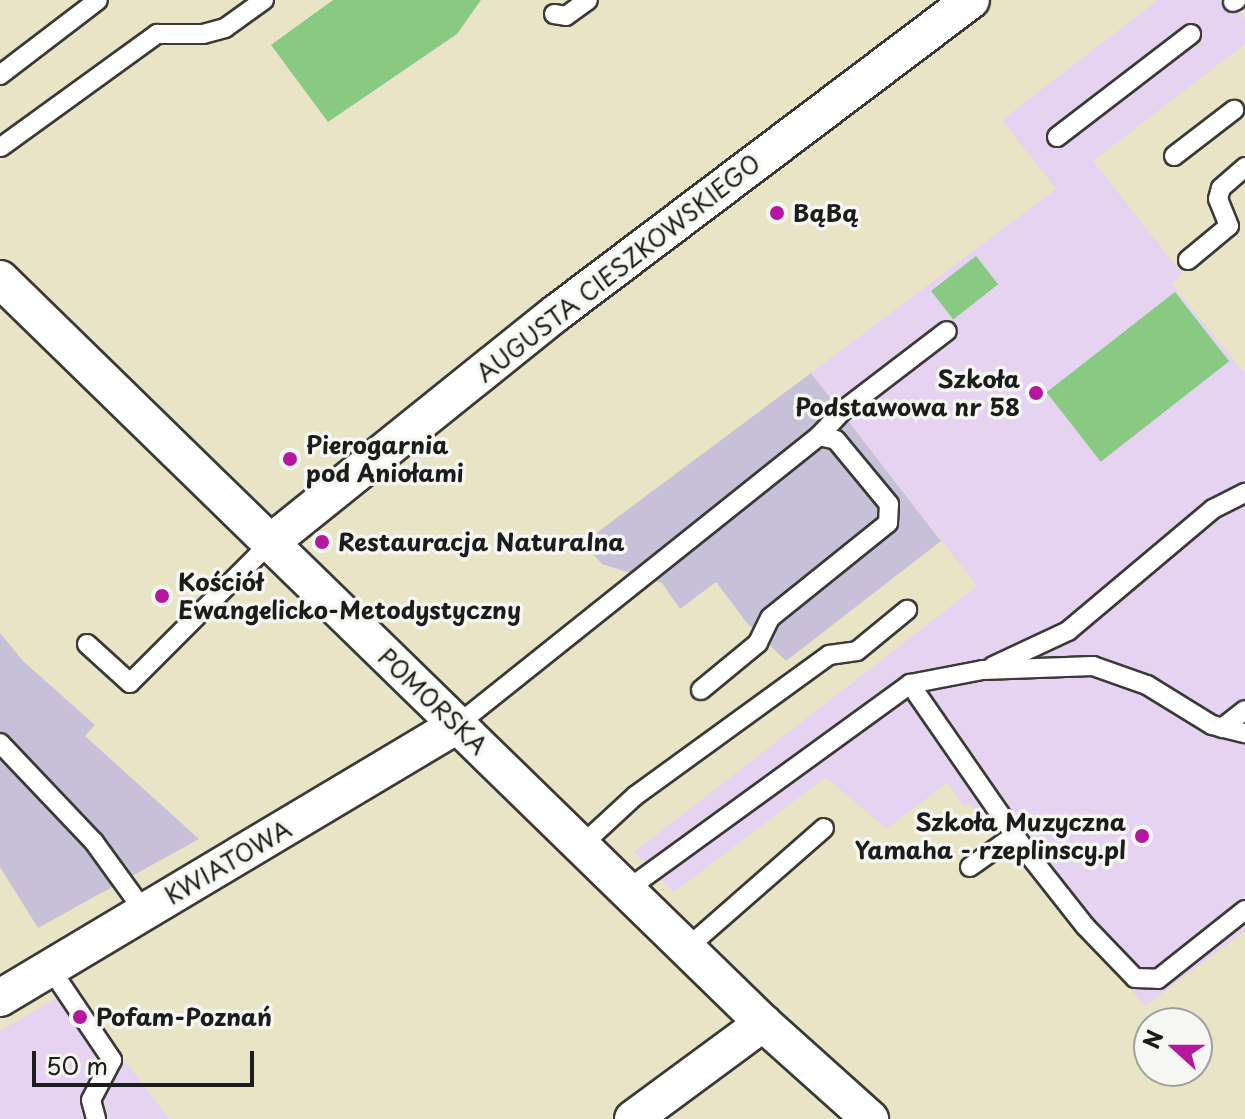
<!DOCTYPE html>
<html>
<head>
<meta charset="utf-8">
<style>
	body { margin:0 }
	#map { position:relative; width:1245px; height:1119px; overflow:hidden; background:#eae4c6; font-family:"Playpen Sans",sans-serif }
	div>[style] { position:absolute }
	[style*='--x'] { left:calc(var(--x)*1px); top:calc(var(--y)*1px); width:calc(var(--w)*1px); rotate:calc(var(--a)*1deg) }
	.built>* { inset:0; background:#e5d3f1 }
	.industrial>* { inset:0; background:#c7c0d9 }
	.green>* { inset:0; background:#88ca82; transform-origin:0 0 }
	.roads { filter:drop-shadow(2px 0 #3b3a36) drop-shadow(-2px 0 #3b3a36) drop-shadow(0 2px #3b3a36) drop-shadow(0 -2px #3b3a36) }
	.lane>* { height:18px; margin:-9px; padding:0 9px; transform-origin:9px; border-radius:9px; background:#fff }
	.street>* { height:36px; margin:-18px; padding:0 18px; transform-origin:18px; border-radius:18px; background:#fff }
	.dots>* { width:22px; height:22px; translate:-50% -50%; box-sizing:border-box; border:4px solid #f6f6f2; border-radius:50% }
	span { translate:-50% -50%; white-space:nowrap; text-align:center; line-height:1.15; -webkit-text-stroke:7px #f6f6f2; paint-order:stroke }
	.poi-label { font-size:24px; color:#1c1c1c; font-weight:700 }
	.left { translate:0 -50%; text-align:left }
	.right { translate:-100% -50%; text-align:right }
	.street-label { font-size:24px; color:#1c1c1c }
	.north { position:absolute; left:1133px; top:1007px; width:80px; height:80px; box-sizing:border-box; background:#f6f6f2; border:2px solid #9f9f9c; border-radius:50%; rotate:291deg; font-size:22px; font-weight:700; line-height:32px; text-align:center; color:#1c1c1c }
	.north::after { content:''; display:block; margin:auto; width:28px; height:36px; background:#b5179e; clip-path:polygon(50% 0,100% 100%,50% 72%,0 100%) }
	.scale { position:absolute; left:32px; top:1051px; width:222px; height:36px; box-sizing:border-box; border:4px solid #1c1c1c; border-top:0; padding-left:10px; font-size:24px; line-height:28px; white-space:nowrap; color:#1c1c1c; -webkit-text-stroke:6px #f6f6f2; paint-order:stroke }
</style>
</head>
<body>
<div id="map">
	<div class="built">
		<i style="clip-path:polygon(1158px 0,1231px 0,1245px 18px,1245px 44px,1093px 161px,1182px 274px,1172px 284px,1245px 374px,1245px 931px,1145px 1006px,1054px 903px,987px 815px,981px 819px,969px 803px,964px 806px,947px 783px,886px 829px,826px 777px,674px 892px,634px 852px,977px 586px,811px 373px,1056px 189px,1002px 120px)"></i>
		<i style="clip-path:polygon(77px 986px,104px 1033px,169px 1119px,0 1119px,0 1031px)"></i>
	</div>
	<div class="industrial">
		<i style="clip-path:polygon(811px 373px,941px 541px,786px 661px,747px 623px,716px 582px,680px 609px,662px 583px,602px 564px,583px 543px)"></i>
		<i style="clip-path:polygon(0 633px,23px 661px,95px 725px,85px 736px,199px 839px,38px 928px,0 867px)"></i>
	</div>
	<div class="green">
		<i style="clip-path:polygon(333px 0,481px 0,457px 34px,328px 122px,271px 45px)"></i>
		<i style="left:976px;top:256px;width:36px;height:57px;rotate:52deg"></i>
		<i style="left:1175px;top:292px;width:88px;height:163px;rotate:52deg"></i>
	</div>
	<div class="roads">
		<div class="lane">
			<i style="--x:1233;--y:2;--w:4;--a:-27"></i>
			<i style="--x:554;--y:14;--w:12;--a:9"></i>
			<i style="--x:566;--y:16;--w:27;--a:-36"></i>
			<i style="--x:0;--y:75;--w:123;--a:-37.4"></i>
			<i style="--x:1057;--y:137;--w:169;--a:-37.5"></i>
			<i style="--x:1;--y:147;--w:193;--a:-35.9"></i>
			<i style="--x:157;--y:34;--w:46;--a:0"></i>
			<i style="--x:203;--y:34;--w:23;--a:-15"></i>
			<i style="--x:225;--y:28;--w:48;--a:-35.7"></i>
			<i style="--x:1174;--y:156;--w:76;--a:-37.5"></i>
			<i style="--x:1188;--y:260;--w:53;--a:-39.7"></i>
			<i style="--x:1229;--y:226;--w:29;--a:-112"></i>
			<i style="--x:1218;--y:199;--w:11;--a:-75"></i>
			<i style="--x:1221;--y:188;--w:32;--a:-41"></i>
			<i style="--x:819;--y:436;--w:33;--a:-47"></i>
			<i style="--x:841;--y:412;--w:133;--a:-37.4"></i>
			<i style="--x:87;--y:644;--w:58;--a:42.2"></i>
			<i style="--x:130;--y:683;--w:198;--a:-45"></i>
			<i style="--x:993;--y:666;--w:83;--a:-25"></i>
			<i style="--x:1068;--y:631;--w:189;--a:-40.1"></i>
			<i style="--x:1213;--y:509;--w:36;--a:-27"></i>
			<i style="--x:910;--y:684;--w:202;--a:55.3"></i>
			<i style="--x:1025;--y:850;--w:97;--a:51.7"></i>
			<i style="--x:1085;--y:926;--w:72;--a:46.1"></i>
			<i style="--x:1135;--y:978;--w:23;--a:2"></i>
			<i style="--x:1158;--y:979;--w:111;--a:-38.4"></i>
			<i style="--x:457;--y:725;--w:463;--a:-38.6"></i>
			<i style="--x:819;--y:436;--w:17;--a:13"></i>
			<i style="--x:836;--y:440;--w:83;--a:50.4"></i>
			<i style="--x:889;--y:504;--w:19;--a:93"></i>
			<i style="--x:888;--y:523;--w:151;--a:141.2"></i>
			<i style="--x:770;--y:618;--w:28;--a:116"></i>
			<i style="--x:758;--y:643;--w:74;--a:140.5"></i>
			<i style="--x:1222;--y:728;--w:29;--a:-38"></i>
			<i style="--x:0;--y:743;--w:137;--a:46.5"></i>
			<i style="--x:94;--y:842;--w:85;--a:54.1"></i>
			<i style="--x:583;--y:844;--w:71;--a:-42.7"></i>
			<i style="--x:635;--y:796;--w:240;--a:-36"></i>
			<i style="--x:829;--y:655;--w:28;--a:-8"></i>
			<i style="--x:857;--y:651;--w:65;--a:-39.4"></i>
			<i style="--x:970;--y:867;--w:55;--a:-35.4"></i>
			<i style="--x:628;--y:889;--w:349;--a:-36"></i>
			<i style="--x:910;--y:684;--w:74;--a:-10.9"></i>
			<i style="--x:983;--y:670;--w:110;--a:-2.1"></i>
			<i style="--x:1093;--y:666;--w:57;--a:19.4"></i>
			<i style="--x:1147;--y:685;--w:76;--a:31.6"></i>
			<i style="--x:1212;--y:725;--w:34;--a:14"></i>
			<i style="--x:687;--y:948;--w:182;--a:-41.2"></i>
			<i style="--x:50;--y:968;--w:111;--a:56"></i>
			<i style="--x:112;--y:1060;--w:45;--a:117.7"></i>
			<i style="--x:91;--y:1100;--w:20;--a:75"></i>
		</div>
		<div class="street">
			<i style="--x:0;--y:279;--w:1066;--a:44.28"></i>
			<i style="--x:763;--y:1023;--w:144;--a:41.9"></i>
			<i style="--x:270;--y:543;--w:366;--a:-38.8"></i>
			<i style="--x:555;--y:314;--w:521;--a:-37.05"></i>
			<i style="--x:0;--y:998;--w:532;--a:-30.85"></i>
			<i style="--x:633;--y:1119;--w:162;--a:-36.4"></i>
		</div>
	</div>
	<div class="dots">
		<i style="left:777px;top:213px;background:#b5179e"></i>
		<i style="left:1036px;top:393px;background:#b5179e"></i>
		<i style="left:290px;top:459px;background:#b5179e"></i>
		<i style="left:322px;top:542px;background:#b5179e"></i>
		<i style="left:162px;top:596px;background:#b5179e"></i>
		<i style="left:1142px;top:836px;background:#b5179e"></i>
		<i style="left:80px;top:1017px;background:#b5179e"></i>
	</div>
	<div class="poi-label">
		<span class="left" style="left:793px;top:213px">BąBą</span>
		<span class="right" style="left:1020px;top:393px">Szkoła<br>Podstawowa nr 58</span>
		<span class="left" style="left:306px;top:459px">Pierogarnia<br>pod Aniołami</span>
		<span class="left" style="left:338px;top:542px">Restauracja Naturalna</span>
		<span class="left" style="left:178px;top:596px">Kościół<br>Ewangelicko-Metodystyczny</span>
		<span class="right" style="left:1126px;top:836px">Szkoła Muzyczna<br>Yamaha - rzeplinscy.pl</span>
		<span class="left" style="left:96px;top:1017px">Pofam-Poznań</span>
	</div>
	<div class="street-label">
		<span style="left:618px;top:268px;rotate:-38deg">AUGUSTA CIESZKOWSKIEGO</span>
		<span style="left:433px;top:701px;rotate:44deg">POMORSKA</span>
		<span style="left:228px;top:862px;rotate:-30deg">KWIATOWA</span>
	</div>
	<div class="north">N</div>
	<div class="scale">50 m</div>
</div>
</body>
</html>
